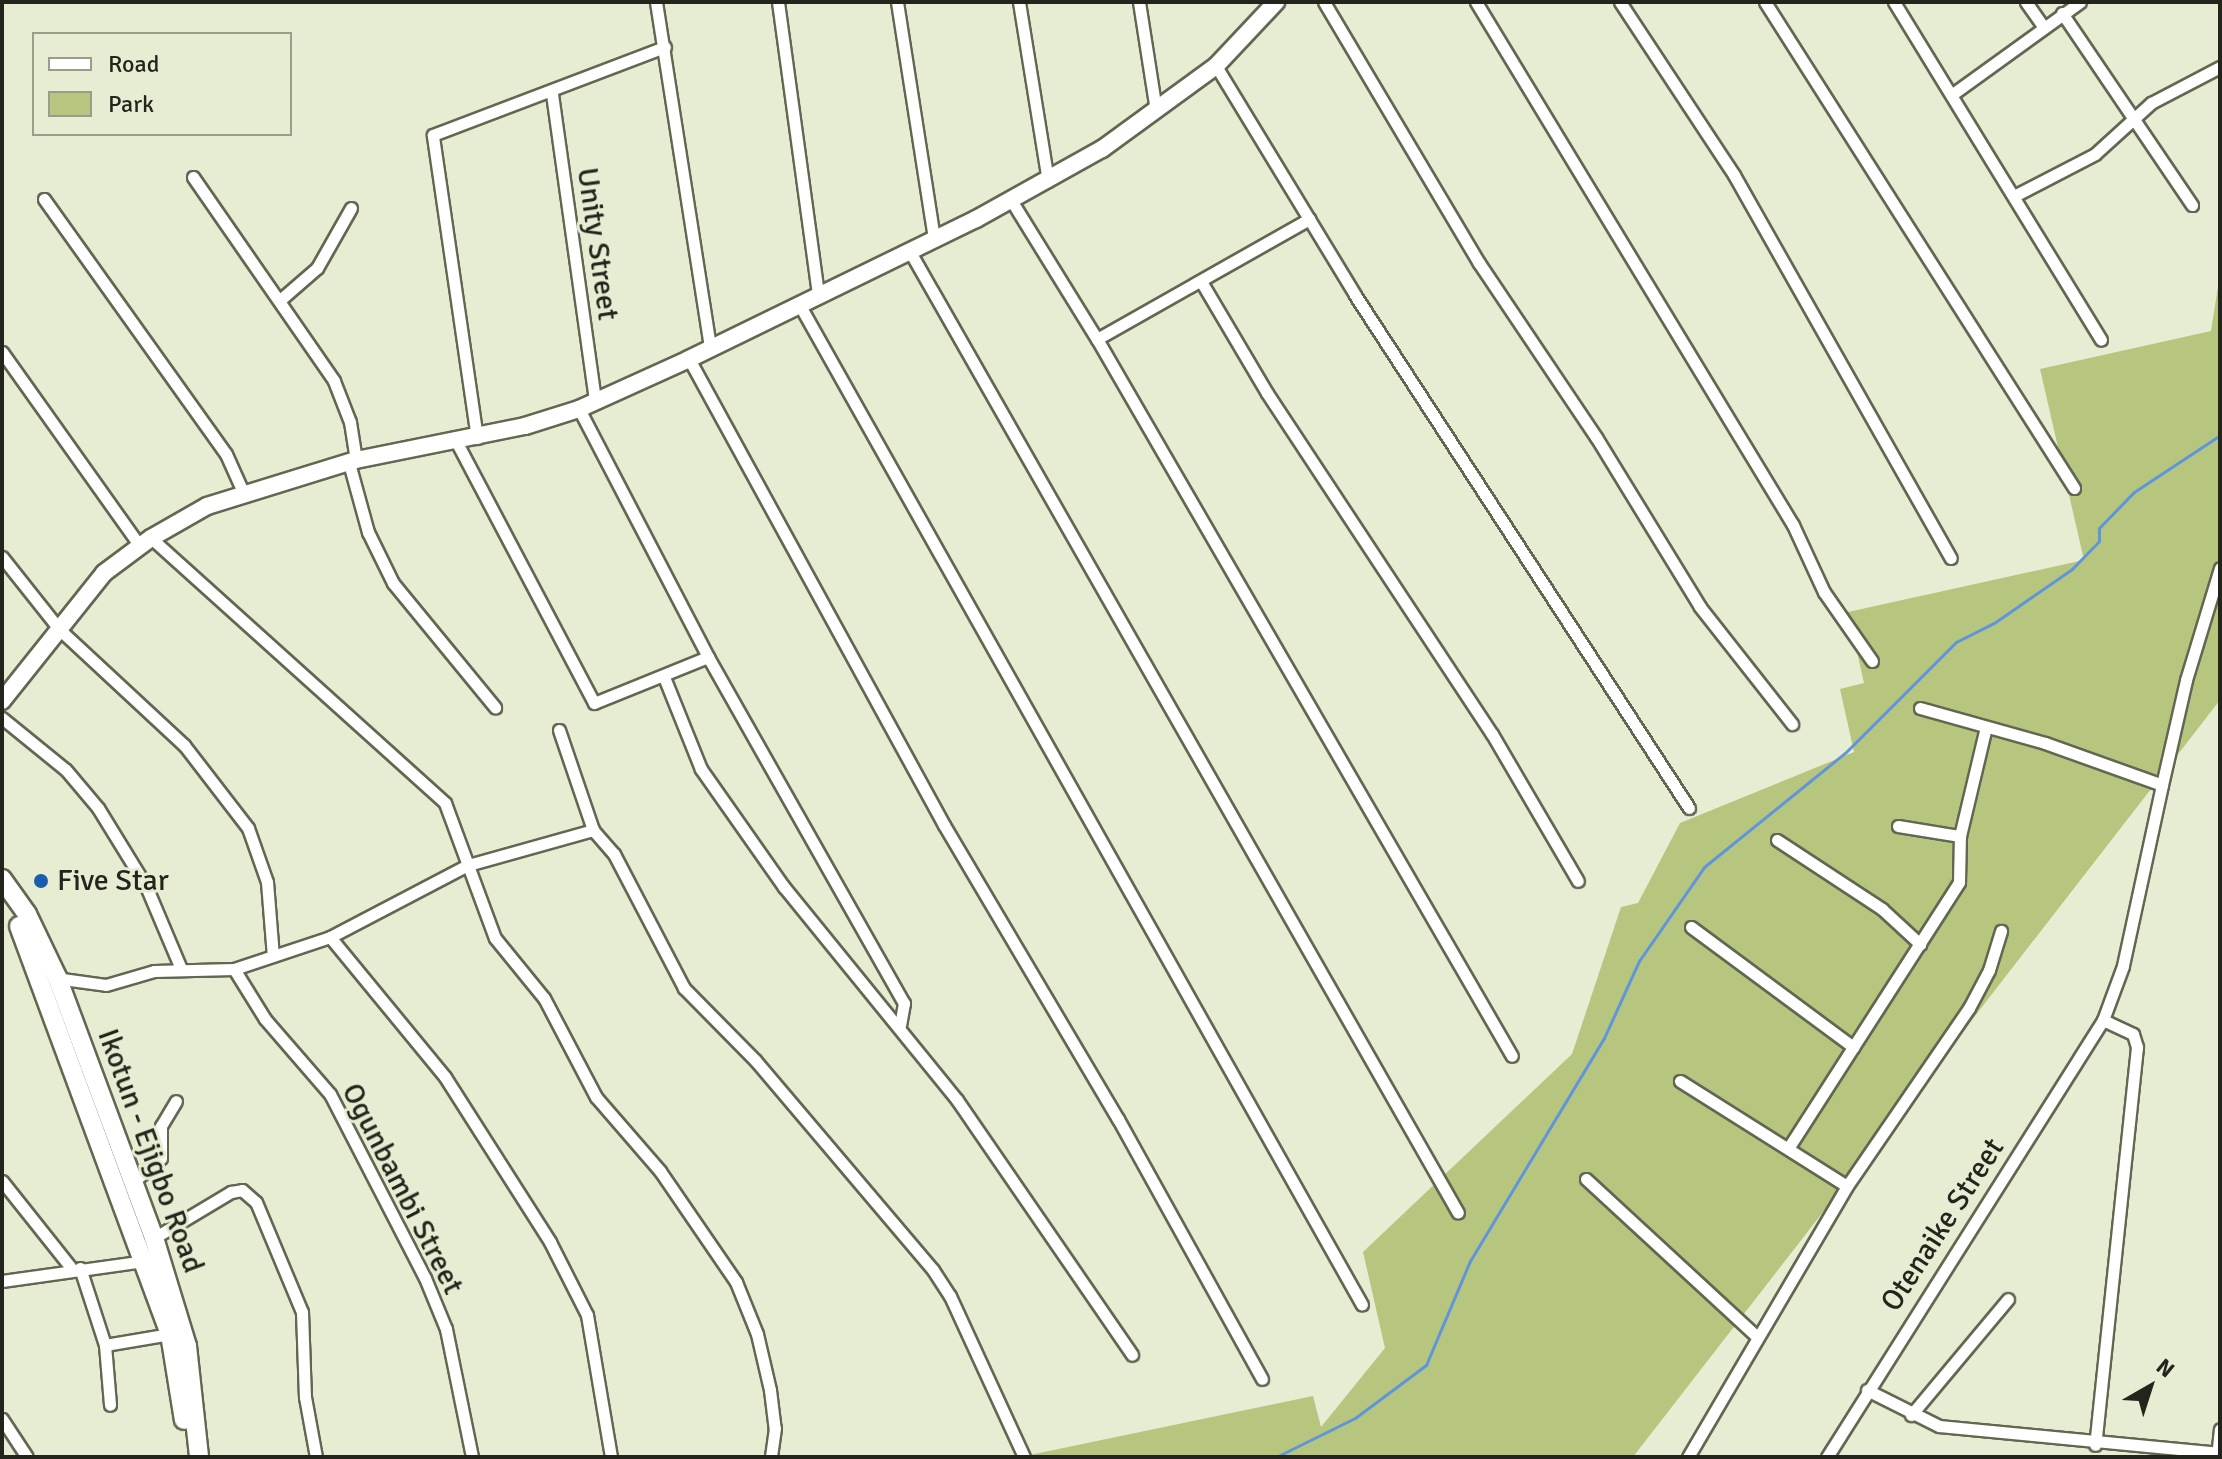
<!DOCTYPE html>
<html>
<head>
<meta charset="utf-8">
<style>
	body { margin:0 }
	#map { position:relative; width:2222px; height:1459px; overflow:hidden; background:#e7edd3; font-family:Signika,sans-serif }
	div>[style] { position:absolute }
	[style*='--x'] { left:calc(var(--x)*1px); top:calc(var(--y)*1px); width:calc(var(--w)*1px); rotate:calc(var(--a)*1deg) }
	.green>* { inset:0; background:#b7c67e }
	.stream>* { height:3px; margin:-1.5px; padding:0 1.5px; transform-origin:1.5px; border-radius:1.5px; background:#6195db }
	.roads { filter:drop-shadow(2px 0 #626751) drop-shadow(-2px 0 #626751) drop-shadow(0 2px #626751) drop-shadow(0 -2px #626751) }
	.street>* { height:11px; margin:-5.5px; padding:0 5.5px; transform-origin:5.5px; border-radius:5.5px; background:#fff }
	.secondary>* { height:16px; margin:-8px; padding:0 8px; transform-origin:8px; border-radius:8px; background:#fff }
	.primary>* { height:18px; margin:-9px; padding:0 9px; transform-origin:9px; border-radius:9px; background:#fff }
	.dots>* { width:22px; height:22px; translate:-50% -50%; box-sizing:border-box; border:4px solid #e7edd3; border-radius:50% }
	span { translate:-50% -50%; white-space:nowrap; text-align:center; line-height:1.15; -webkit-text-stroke:6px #e7edd3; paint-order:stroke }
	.street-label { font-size:30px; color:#23251c }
	.poi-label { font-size:30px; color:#23251c }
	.left { translate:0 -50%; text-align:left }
	.frame { position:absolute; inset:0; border:4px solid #23251c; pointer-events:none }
	.legend { position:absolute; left:32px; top:32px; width:260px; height:104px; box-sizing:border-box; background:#e7edd3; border:2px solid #999d8a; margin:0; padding:10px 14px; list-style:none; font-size:24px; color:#23251c }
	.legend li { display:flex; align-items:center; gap:16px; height:40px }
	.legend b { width:40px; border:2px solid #999d8a }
	.north { position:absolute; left:2110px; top:1347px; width:80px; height:80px; -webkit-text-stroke:6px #e7edd3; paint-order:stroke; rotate:39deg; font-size:22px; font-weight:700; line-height:32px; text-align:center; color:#23251c }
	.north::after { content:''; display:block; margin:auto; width:28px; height:36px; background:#23251c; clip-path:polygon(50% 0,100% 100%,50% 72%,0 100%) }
</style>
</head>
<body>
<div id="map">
	<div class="green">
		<i style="clip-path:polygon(2220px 274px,2220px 700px,1633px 1457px,1020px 1457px,1313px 1396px,1321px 1427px,1385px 1348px,1363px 1252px,1572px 1054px,1621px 907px,1638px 903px,1680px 823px,1854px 752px,1840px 689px,1864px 683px,1848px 612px,2084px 560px,2040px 369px,2211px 331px)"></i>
	</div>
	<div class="stream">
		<i style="--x:1168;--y:1457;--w:20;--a:0"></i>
		<i style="--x:1276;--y:1457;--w:88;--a:-26.3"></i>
		<i style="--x:1355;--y:1418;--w:89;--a:-36.7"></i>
		<i style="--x:1426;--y:1365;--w:113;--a:-67.1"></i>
		<i style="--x:1470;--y:1261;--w:260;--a:-59"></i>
		<i style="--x:1604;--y:1038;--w:85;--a:-65.6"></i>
		<i style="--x:1639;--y:961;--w:114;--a:-55.3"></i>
		<i style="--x:1704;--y:867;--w:181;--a:-39"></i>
		<i style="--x:1845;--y:753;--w:157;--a:-45"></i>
		<i style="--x:1956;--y:642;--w:42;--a:-26.6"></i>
		<i style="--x:1994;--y:623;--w:95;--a:-34.7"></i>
		<i style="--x:2072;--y:569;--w:39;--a:-46"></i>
		<i style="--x:2099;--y:541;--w:13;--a:-90"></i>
		<i style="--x:2099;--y:528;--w:50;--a:-45.8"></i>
		<i style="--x:2134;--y:492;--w:103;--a:-33.5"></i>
	</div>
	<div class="roads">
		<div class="street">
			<i style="--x:656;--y:2;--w:350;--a:81.1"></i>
			<i style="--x:778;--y:2;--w:295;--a:82.2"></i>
			<i style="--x:897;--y:2;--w:238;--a:81.1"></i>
			<i style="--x:1019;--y:2;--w:181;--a:80.8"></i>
			<i style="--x:1139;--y:2;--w:110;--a:81.1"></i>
			<i style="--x:1324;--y:2;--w:304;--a:59.3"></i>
			<i style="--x:1479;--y:263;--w:210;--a:56.1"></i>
			<i style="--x:1596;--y:437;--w:199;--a:58.5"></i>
			<i style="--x:1700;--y:607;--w:149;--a:51.8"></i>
			<i style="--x:1476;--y:2;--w:612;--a:58.78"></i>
			<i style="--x:1793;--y:525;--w:74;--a:65.2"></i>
			<i style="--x:1824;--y:592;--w:84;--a:55.2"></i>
			<i style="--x:1620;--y:2;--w:207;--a:56.6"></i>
			<i style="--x:1734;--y:175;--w:440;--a:60.5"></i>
			<i style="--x:1765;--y:2;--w:576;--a:57.55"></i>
			<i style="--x:1894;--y:2;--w:396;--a:58.5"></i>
			<i style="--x:2026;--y:2;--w:28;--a:55"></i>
			<i style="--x:2062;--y:13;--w:232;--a:55.9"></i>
			<i style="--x:1216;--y:66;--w:268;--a:58.7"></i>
			<i style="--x:1355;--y:295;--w:612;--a:56.93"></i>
			<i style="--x:1954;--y:93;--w:155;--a:-35.8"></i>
			<i style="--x:552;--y:94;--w:309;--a:82"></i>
			<i style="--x:193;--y:177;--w:248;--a:55.3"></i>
			<i style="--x:334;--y:381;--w:44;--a:68.7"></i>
			<i style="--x:350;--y:422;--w:38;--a:81"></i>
			<i style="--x:2016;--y:195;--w:89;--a:-27.4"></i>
			<i style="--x:2095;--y:154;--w:76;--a:-42.3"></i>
			<i style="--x:2151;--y:103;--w:78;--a:-27.6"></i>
			<i style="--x:44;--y:199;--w:313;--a:54.5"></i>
			<i style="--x:226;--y:454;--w:42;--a:65.9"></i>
			<i style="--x:1011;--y:200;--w:163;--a:58.3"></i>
			<i style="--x:1097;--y:339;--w:828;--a:59.94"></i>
			<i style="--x:909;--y:250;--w:1108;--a:60.31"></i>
			<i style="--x:1202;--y:283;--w:128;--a:59.4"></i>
			<i style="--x:1267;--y:393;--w:409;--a:56.6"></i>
			<i style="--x:1492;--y:734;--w:170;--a:59.7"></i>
			<i style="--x:280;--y:300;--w:49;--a:-40.9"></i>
			<i style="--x:317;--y:268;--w:69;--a:-60.5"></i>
			<i style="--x:799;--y:304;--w:1148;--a:60.64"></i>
			<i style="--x:1097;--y:339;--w:244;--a:-29.5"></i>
			<i style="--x:2;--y:352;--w:237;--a:54.6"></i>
			<i style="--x:689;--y:359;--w:531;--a:61.31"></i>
			<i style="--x:944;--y:825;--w:342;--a:59.4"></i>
			<i style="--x:1118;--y:1119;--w:297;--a:61"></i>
			<i style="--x:579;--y:409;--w:280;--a:62.5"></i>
			<i style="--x:708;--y:657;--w:398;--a:60.5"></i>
			<i style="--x:904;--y:1003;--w:22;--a:100"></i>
			<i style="--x:477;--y:438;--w:306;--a:-98.3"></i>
			<i style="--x:433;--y:135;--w:248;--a:-20.8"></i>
			<i style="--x:456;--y:441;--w:296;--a:62.2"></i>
			<i style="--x:594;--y:703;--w:123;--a:-22"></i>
			<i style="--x:349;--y:463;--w:72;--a:74.6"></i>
			<i style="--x:368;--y:532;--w:57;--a:63.9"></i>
			<i style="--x:393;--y:583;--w:161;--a:50.6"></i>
			<i style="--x:151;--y:538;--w:396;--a:42"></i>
			<i style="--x:445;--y:803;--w:144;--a:69.7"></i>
			<i style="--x:495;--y:938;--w:77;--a:50.8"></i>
			<i style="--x:544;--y:998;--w:112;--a:62.3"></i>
			<i style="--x:596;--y:1097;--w:98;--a:49.1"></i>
			<i style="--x:660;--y:1171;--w:135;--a:55.6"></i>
			<i style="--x:736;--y:1282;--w:56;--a:68"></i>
			<i style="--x:757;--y:1334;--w:57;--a:76.9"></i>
			<i style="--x:770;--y:1390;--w:38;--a:83"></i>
			<i style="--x:775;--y:1428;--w:29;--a:98"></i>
			<i style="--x:2;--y:557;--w:92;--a:51.6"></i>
			<i style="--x:59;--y:629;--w:171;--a:42.9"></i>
			<i style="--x:184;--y:745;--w:105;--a:52.4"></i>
			<i style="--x:248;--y:828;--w:57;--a:70.6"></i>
			<i style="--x:267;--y:882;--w:74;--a:85.4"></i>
			<i style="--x:664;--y:677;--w:99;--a:68.1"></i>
			<i style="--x:701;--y:769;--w:144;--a:54.9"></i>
			<i style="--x:784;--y:887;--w:274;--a:50.9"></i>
			<i style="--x:957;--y:1100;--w:309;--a:55.5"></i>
			<i style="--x:1920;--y:708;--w:130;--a:15.6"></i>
			<i style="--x:2045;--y:743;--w:124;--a:19.7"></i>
			<i style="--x:2162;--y:785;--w:185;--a:102.2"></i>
			<i style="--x:2123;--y:966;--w:58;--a:110.3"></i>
			<i style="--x:2103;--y:1020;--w:33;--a:25"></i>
			<i style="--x:2133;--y:1034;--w:14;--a:73"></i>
			<i style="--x:2137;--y:1047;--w:400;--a:96"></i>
			<i style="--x:2;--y:718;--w:82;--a:39.1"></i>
			<i style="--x:66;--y:770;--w:50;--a:49.9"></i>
			<i style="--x:98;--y:808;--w:92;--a:58.4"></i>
			<i style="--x:146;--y:886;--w:90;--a:67.1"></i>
			<i style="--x:559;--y:730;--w:106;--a:71.2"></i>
			<i style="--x:593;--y:830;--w:32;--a:49"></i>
			<i style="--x:614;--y:854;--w:151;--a:62.4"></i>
			<i style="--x:684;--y:988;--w:101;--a:45.4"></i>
			<i style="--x:755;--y:1060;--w:275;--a:49.7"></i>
			<i style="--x:933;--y:1270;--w:31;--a:57"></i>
			<i style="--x:950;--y:1296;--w:177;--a:65.3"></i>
			<i style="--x:2162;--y:785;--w:108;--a:-77.1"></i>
			<i style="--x:2186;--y:680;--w:117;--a:-73.1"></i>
			<i style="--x:1898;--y:826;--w:63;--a:9.2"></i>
			<i style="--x:1777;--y:840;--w:126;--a:33.3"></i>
			<i style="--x:1882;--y:909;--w:52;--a:42.6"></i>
			<i style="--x:1691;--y:927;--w:202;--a:36.5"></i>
			<i style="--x:330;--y:937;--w:181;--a:50.6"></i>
			<i style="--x:445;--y:1077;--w:196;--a:57.5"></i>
			<i style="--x:550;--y:1242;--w:82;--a:63.1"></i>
			<i style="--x:587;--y:1315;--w:144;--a:80.4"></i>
			<i style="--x:234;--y:969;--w:59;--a:58.2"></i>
			<i style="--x:265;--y:1019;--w:99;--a:49.1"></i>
			<i style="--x:330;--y:1094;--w:207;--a:62.7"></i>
			<i style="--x:425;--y:1278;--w:55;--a:67.6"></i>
			<i style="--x:446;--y:1329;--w:131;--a:78.5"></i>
			<i style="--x:55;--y:978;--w:51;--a:7.8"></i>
			<i style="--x:106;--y:985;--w:50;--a:-16.3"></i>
			<i style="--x:154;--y:971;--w:80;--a:-1.4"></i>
			<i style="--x:234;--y:969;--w:101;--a:-18.4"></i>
			<i style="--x:330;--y:937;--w:156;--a:-27.6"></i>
			<i style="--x:468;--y:865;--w:130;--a:-15.6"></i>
			<i style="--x:1680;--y:1081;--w:197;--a:32.2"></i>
			<i style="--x:1789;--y:1147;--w:315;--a:-57.3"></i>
			<i style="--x:1959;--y:882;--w:46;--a:-88.8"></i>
			<i style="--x:1960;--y:836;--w:112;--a:-76.6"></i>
			<i style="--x:1586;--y:1179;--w:233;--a:42.7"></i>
			<i style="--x:2;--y:1181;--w:112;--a:51.5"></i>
			<i style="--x:132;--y:1183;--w:38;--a:-41"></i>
			<i style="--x:161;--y:1158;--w:32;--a:-90"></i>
			<i style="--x:161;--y:1126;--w:29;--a:-59"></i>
			<i style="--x:154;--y:1238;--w:90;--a:-30.9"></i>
			<i style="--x:231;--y:1192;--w:11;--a:-10"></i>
			<i style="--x:242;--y:1190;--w:18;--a:41"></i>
			<i style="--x:256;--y:1202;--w:119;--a:67.3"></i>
			<i style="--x:302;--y:1312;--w:85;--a:88"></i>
			<i style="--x:305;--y:1397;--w:61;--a:79.6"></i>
			<i style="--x:80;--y:1268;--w:81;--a:72"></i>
			<i style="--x:105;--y:1345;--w:66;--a:-9.6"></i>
			<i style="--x:2;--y:1281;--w:143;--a:-8"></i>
			<i style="--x:105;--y:1345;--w:60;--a:85.2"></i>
			<i style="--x:1867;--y:1390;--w:80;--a:26.6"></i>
			<i style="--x:1939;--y:1426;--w:280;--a:5.5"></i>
			<i style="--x:1911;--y:1415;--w:151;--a:-50.1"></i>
			<i style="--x:2;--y:1419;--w:45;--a:56.7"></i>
			<i style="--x:1688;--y:1457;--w:314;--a:-59.6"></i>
			<i style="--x:1847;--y:1186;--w:216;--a:-55.6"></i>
			<i style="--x:1969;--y:1008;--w:43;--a:-62.2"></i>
			<i style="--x:1989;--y:970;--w:41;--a:-72.9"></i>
			<i style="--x:1827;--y:1457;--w:517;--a:-57.72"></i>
			<i style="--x:2217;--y:1457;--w:28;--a:-84"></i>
		</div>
		<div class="secondary">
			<i style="--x:2;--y:701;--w:164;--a:-51.4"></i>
			<i style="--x:104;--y:573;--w:59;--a:-36.7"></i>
			<i style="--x:151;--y:538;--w:64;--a:-29.7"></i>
			<i style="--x:207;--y:506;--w:156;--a:-17.2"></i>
			<i style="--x:356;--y:460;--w:172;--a:-11.4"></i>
			<i style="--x:525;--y:426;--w:57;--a:-17.5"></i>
			<i style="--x:579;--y:409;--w:121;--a:-24.4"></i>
			<i style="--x:689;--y:359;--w:319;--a:-26"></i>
			<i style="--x:976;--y:219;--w:144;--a:-29.1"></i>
			<i style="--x:1102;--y:149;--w:141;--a:-36.1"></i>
			<i style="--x:1216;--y:66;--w:88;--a:-46.8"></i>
		</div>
		<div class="primary">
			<i style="--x:2;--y:879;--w:43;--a:54.5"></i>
			<i style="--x:27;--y:914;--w:70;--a:64.5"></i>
			<i style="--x:57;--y:977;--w:278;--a:69.6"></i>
			<i style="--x:154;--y:1238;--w:113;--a:73"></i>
			<i style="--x:187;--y:1346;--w:112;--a:83.8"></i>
			<i style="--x:19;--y:926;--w:435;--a:69.7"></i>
			<i style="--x:170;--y:1334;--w:87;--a:80.8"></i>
		</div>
	</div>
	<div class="dots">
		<i style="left:41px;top:881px;background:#1c5cad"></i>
	</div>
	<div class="street-label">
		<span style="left:597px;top:244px;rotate:82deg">Unity Street</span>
		<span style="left:150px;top:1151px;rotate:70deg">Ikotun - Ejigbo Road</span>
		<span style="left:402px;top:1189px;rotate:63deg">Ogunbambi Street</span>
		<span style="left:1943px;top:1225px;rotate:-57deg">Otenaike Street</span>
	</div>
	<div class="poi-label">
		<span class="left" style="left:57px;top:881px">Five Star</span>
	</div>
	<div class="frame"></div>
	<ul class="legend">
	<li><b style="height:10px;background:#fff"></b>Road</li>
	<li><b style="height:22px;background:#b7c67e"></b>Park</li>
	</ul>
	<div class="north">N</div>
</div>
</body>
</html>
